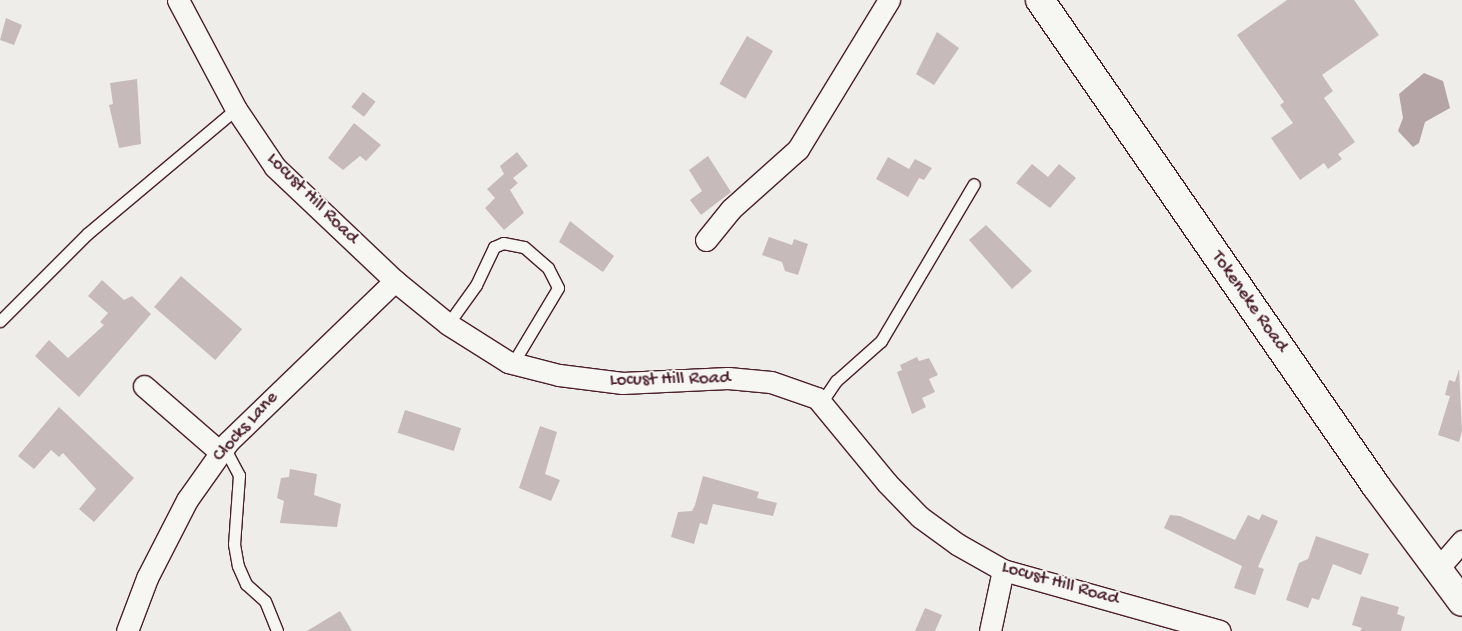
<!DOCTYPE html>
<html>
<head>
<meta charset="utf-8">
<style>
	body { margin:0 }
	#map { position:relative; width:1462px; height:631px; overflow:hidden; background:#efedea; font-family:"Gochi Hand",sans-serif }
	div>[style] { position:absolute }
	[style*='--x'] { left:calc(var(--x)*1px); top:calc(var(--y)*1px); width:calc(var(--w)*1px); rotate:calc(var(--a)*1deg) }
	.water>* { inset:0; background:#b4a4a5 }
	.building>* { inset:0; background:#c6babb; transform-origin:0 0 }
	.roads { filter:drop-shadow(1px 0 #4a1f2b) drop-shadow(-1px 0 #4a1f2b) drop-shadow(0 1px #4a1f2b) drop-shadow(0 -1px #4a1f2b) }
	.service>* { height:11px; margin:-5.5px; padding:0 5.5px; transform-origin:5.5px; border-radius:5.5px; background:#f6f6f2 }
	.minor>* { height:21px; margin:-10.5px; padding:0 10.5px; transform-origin:10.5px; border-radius:10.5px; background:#f6f6f2 }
	.secondary>* { height:28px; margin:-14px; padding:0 14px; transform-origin:14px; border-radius:14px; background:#f6f6f2 }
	span { translate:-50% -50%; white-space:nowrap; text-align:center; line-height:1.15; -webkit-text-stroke:4px #f6f6f2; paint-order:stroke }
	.street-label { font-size:19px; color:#4a1f2b }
</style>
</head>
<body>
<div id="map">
	<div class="water">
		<i style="clip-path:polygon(1424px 73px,1443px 81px,1450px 108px,1425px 122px,1419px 143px,1413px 147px,1398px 131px,1403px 118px,1399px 94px)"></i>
	</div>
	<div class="building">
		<i style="clip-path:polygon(1287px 0,1354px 0,1379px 35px,1322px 75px,1333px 91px,1324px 98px,1355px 142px,1338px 154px,1342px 159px,1328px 169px,1324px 163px,1300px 180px,1271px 138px,1293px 123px,1280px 105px,1284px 102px,1237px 35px)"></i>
		<i style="clip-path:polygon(6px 18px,22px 25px,14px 45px,0 40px)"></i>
		<i style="clip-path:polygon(937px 32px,959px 48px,934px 85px,916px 74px)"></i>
		<i style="left:747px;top:36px;width:30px;height:55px;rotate:30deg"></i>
		<i style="clip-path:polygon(137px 79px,141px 144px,119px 148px,109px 105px,113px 104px,110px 83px)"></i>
		<i style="left:363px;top:92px;width:16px;height:19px;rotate:38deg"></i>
		<i style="clip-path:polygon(354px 123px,381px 145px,366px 161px,360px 156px,343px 170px,328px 158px)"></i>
		<i style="clip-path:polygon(517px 152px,528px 166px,513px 178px,518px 183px,510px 190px,524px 213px,504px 230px,485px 208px,495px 198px,487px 189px,504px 174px,500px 166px)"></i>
		<i style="clip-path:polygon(708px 156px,731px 192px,701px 215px,690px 200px,702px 191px,689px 170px)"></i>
		<i style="clip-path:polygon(888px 157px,909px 169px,915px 159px,932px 168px,924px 180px,919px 178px,908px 197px,876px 179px)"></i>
		<i style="clip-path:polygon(1032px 164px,1048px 177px,1059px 164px,1076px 178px,1050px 208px,1016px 183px)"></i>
		<i style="clip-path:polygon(570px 221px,614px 256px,603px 272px,559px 242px)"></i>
		<i style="clip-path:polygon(986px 225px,1032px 271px,1012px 289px,969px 240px)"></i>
		<i style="clip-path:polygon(769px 237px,792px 245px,794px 239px,808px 244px,798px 275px,785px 271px,782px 262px,762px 255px)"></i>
		<i style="left:181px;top:276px;width:81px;height:41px;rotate:41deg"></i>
		<i style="clip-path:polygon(102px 280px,124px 300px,132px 296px,151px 314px,79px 397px,35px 356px,49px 340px,68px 358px,104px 325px,100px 322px,108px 313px,88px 296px)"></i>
		<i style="clip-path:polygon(917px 357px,919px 361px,929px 358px,938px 375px,929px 379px,935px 392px,922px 398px,926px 407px,912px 414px,897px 372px,902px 370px,900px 365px)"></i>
		<i style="clip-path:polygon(1459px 369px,1462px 431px,1459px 442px,1438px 435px,1450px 396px,1445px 395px,1449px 380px,1455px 382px)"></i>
		<i style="clip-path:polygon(59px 407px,134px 478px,94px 522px,79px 509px,96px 489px,63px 453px,59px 457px,51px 450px,34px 469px,18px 456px)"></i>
		<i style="left:405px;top:410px;width:59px;height:24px;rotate:18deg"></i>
		<i style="clip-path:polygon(540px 426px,557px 432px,545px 474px,560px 480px,551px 501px,519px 488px)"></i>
		<i style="clip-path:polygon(290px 469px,317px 474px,314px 495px,341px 504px,337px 527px,280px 523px,284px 501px,277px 498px,281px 478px,289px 477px)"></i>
		<i style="clip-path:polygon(703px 476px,759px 492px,757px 498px,777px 503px,773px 516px,713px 504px,707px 525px,700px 523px,694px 544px,671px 537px,678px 512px,692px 511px,695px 505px)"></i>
		<i style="clip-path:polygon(1262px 514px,1278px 521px,1258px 567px,1264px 569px,1255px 595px,1234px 588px,1242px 566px,1164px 528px,1170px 515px,1180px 516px,1235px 540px,1248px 515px,1259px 520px)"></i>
		<i style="clip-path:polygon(1316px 536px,1369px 554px,1361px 575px,1333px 564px,1319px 600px,1312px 598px,1308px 608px,1286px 600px,1299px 563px,1308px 559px)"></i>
		<i style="clip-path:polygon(1361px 596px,1399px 607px,1397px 614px,1405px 617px,1401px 631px,1360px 631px,1362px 628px,1352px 625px)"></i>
		<i style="clip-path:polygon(925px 608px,942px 615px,935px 631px,915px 631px)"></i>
		<i style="clip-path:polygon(340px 611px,352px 631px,307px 631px)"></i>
	</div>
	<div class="roads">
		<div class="service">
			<i style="--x:0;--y:321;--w:123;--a:-45"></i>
			<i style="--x:87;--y:234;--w:194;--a:-40"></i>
			<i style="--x:448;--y:324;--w:48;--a:-54.3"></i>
			<i style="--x:476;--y:285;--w:42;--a:-64.7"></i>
			<i style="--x:494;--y:247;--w:10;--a:-24"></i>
			<i style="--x:503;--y:243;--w:21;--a:11"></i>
			<i style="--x:524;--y:247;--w:32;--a:41"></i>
			<i style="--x:548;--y:268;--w:22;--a:63"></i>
			<i style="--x:558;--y:288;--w:87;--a:121"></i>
			<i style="--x:821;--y:403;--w:27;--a:-56"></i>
			<i style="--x:836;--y:381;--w:60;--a:-41.6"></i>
			<i style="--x:881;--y:341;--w:182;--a:-59.4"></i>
			<i style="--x:224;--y:447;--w:32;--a:62"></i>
			<i style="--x:239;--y:475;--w:69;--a:94.1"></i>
			<i style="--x:234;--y:544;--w:22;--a:80"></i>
			<i style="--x:238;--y:566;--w:20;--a:66"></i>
			<i style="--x:246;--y:584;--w:25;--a:42"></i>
			<i style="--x:265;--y:601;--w:32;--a:68"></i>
		</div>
		<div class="minor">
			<i style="--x:178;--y:0;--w:123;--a:62"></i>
			<i style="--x:236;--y:109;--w:70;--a:56.1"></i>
			<i style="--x:275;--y:167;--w:166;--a:43.5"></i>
			<i style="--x:395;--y:281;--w:68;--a:39.1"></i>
			<i style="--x:448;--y:324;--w:71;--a:32.3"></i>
			<i style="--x:508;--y:362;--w:53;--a:14.3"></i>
			<i style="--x:559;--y:375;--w:64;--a:7.2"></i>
			<i style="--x:622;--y:383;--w:106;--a:-2.7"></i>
			<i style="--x:728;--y:378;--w:43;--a:5.3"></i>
			<i style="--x:771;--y:382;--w:49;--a:19.2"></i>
			<i style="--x:817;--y:398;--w:110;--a:50.5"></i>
			<i style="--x:887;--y:483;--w:47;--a:45.9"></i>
			<i style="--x:920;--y:517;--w:46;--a:36.1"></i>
			<i style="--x:957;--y:544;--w:53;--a:29.5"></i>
			<i style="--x:1003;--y:570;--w:225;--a:15.7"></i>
			<i style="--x:706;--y:240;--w:40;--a:-51"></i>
			<i style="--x:731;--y:209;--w:90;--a:-41.8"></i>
			<i style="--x:798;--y:149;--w:175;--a:-58.6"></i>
			<i style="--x:144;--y:386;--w:101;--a:41"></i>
			<i style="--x:1436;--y:571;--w:40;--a:-49"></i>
			<i style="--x:127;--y:631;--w:57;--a:-69.3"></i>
			<i style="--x:147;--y:578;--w:88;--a:-62.9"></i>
			<i style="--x:187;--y:500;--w:71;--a:-54.7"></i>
			<i style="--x:228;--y:442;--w:232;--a:-44"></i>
			<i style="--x:990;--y:631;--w:62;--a:-78"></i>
		</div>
		<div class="secondary">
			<i style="--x:1040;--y:0;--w:591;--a:55.34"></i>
			<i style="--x:1376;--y:486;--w:144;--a:53.4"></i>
		</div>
	</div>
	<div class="street-label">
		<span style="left:312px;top:199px;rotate:45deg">Locust Hill Road</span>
		<span style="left:1249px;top:302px;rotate:55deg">Tokeneke Road</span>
		<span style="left:670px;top:380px;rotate:-1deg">Locust Hill Road</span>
		<span style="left:246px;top:427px;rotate:-48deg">Clocks Lane</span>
		<span style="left:1060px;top:584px;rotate:16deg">Locust Hill Road</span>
	</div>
</div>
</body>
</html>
